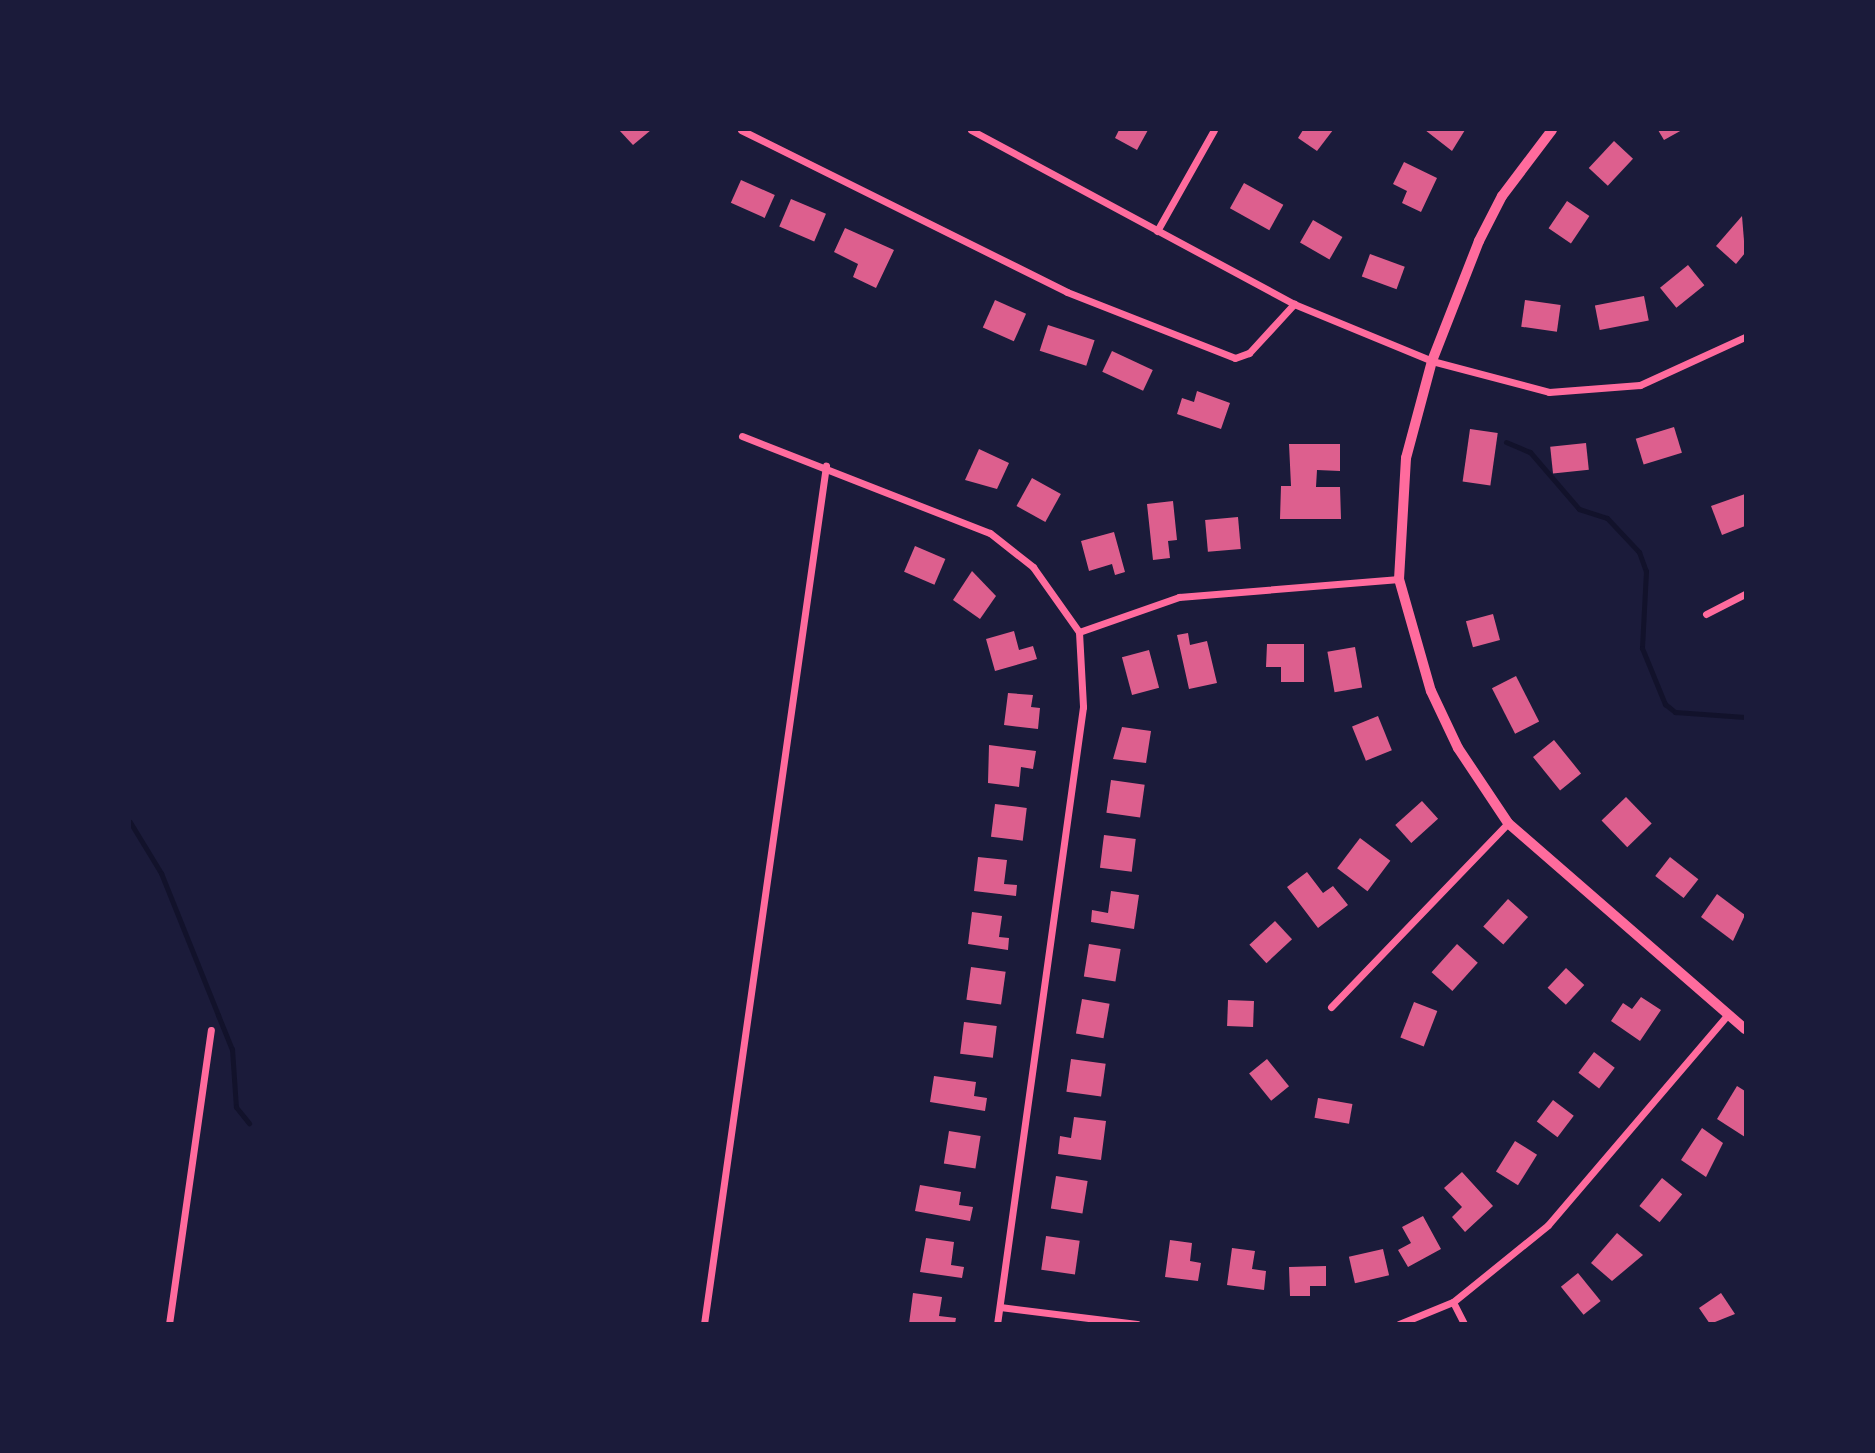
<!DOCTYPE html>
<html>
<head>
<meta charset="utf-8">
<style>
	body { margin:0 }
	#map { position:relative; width:1875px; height:1453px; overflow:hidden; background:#1b1b3a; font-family:Arial,sans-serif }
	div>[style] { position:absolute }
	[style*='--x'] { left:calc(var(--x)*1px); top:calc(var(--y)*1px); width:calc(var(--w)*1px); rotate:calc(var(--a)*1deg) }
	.stream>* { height:5px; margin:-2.5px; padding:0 2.5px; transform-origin:2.5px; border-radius:2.5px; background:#12122b }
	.building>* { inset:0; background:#dd5f8e; transform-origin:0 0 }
	.minor>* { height:7px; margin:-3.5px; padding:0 3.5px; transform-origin:3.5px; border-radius:3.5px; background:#ff6b9d }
	.tertiary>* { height:10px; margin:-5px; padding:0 5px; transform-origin:5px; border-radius:5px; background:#ff6b9d }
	span { translate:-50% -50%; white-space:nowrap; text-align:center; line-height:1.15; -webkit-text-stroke:7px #1b1b3a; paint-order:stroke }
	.frame { position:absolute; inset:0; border:131px solid #1b1b3a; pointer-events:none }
</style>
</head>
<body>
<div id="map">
	<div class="stream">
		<i style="--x:1506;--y:442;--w:26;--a:23"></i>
		<i style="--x:1530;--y:452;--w:75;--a:49.3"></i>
		<i style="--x:1579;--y:509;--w:29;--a:18"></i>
		<i style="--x:1607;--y:518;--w:47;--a:46.7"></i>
		<i style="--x:1639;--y:552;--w:20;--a:70"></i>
		<i style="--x:1646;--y:571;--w:77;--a:93"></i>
		<i style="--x:1642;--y:648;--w:61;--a:67.7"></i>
		<i style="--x:1665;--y:704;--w:13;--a:39"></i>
		<i style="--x:1675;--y:712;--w:70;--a:4.1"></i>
		<i style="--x:130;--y:822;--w:60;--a:58.7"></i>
		<i style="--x:161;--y:873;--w:153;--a:68.1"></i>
		<i style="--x:218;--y:1015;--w:37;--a:68"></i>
		<i style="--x:232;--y:1049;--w:58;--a:86.1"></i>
		<i style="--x:236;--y:1107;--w:21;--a:51"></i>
	</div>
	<div class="building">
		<i style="clip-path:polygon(619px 130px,651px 130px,633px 145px)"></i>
		<i style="clip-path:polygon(1119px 130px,1148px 130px,1137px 150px,1115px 138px)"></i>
		<i style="clip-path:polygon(1303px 130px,1333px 130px,1317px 151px,1298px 138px)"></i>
		<i style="clip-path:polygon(1425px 130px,1465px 130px,1452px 151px)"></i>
		<i style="clip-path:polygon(1658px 130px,1682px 130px,1664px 140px)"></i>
		<i style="left:1614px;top:141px;width:26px;height:37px;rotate:43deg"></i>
		<i style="clip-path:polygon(1404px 162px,1437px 178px,1421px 212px,1402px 203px,1407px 191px,1393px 184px)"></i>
		<i style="left:741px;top:180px;width:37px;height:25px;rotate:24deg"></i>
		<i style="left:1244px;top:183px;width:45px;height:29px;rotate:29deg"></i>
		<i style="left:791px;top:199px;width:38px;height:30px;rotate:23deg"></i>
		<i style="left:1567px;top:201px;width:27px;height:33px;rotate:34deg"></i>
		<i style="clip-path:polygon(1742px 216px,1745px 253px,1736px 264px,1716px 246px)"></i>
		<i style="left:1313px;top:220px;width:34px;height:26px;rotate:30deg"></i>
		<i style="clip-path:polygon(845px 228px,894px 250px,876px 288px,853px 277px,858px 264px,834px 252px)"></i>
		<i style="left:1370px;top:254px;width:37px;height:24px;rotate:20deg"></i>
		<i style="left:1688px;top:265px;width:26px;height:36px;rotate:51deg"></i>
		<i style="left:1644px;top:296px;width:25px;height:50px;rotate:79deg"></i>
		<i style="left:995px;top:300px;width:34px;height:30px;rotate:24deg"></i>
		<i style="left:1525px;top:300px;width:36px;height:27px;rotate:8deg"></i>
		<i style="left:1048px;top:325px;width:49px;height:27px;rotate:18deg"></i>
		<i style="left:1112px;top:351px;width:45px;height:23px;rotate:25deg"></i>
		<i style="clip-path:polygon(1197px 391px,1230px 403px,1221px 429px,1177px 414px,1182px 398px,1194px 402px)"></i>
		<i style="left:1674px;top:427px;width:27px;height:40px;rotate:73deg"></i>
		<i style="left:1470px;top:429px;width:28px;height:53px;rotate:8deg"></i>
		<i style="left:1586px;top:443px;width:27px;height:36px;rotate:84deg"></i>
		<i style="clip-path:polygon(1289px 444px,1340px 444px,1340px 471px,1317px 470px,1316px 487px,1340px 487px,1341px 519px,1280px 519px,1281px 486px,1291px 486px)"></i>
		<i style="clip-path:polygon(979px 449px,1009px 463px,997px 489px,965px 480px)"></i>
		<i style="left:1032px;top:478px;width:33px;height:32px;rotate:29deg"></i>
		<i style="clip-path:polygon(1745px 494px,1745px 526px,1722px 535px,1711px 506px)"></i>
		<i style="clip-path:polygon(1173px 501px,1177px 540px,1168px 541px,1170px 558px,1153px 560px,1147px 504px)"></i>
		<i style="left:1238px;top:517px;width:32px;height:33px;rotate:85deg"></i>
		<i style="clip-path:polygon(1114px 532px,1125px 572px,1115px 575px,1112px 564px,1089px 571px,1081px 541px)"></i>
		<i style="left:915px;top:546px;width:33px;height:28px;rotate:23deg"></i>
		<i style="clip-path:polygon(972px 571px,996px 596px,980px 619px,953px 600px)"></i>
		<i style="left:1493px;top:614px;width:27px;height:28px;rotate:75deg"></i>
		<i style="clip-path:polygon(1014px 631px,1019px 650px,1033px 646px,1037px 659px,995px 671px,986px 639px)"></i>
		<i style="clip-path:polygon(1188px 633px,1190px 645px,1207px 641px,1217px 683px,1189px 689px,1177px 635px)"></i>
		<i style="clip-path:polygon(1267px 644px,1304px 644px,1304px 682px,1281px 682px,1281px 667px,1266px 667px)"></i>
		<i style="left:1355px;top:647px;width:41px;height:28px;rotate:80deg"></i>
		<i style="left:1149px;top:650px;width:39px;height:28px;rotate:75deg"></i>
		<i style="left:1516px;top:676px;width:51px;height:27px;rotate:63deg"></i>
		<i style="clip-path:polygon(1008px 693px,1033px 695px,1031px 707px,1040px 708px,1038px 729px,1004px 725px)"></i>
		<i style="left:1378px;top:716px;width:37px;height:28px;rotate:68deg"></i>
		<i style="clip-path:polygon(1122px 727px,1151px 731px,1146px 763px,1113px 759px)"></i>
		<i style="left:1554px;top:740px;width:43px;height:27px;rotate:51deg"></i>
		<i style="clip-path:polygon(989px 745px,1036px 751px,1033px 769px,1021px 767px,1019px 787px,988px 783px)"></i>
		<i style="left:1111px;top:780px;width:34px;height:33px;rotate:8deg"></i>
		<i style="left:1626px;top:797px;width:37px;height:34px;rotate:46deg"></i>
		<i style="left:1422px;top:801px;width:24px;height:36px;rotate:48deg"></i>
		<i style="left:995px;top:804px;width:32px;height:33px;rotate:7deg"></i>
		<i style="left:1104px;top:835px;width:32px;height:33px;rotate:7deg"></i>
		<i style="left:1360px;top:838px;width:38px;height:38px;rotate:37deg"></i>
		<i style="clip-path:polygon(978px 857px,1007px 860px,1004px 884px,1017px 885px,1016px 896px,974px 891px)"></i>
		<i style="left:1670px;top:857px;width:36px;height:24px;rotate:38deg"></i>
		<i style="clip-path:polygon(1307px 872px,1323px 893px,1333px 886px,1348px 905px,1318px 928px,1287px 887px)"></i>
		<i style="clip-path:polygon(1111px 891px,1139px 895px,1134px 929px,1091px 922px,1092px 910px,1108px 913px)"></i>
		<i style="clip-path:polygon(1717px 894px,1745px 915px,1733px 941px,1701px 917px)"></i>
		<i style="left:1508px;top:899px;width:27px;height:37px;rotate:42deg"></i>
		<i style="clip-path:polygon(972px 912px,1002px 916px,999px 937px,1009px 938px,1008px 950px,968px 944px)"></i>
		<i style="left:1275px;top:921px;width:25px;height:35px;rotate:47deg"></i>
		<i style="left:1089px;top:944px;width:32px;height:33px;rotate:9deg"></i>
		<i style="left:1457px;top:944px;width:28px;height:38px;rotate:42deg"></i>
		<i style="left:971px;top:967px;width:35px;height:33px;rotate:8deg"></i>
		<i style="left:1566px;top:968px;width:25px;height:27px;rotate:43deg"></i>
		<i style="clip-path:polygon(1641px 997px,1661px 1010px,1640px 1041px,1611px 1021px,1623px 1003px,1632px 1009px)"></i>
		<i style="left:1082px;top:999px;width:28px;height:35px;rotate:10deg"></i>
		<i style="left:1228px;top:1000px;width:26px;height:26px;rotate:2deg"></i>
		<i style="left:1414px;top:1002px;width:25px;height:38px;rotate:21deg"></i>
		<i style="left:964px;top:1022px;width:33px;height:32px;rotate:7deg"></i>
		<i style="left:1594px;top:1052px;width:26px;height:26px;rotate:37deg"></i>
		<i style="left:1071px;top:1059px;width:35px;height:33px;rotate:8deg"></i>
		<i style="left:1267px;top:1059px;width:35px;height:23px;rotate:51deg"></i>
		<i style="clip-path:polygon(934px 1076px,976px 1082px,974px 1096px,987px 1098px,985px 1111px,930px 1102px)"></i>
		<i style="clip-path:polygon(1737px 1086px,1745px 1091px,1745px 1137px,1717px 1119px)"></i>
		<i style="left:1318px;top:1098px;width:35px;height:20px;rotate:10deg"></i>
		<i style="left:1553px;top:1100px;width:26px;height:27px;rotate:37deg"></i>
		<i style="clip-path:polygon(1074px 1117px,1106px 1121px,1101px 1160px,1058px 1154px,1060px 1136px,1071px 1138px)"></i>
		<i style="clip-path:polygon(1702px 1128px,1723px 1143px,1706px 1177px,1681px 1160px)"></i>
		<i style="left:949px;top:1131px;width:32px;height:33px;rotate:9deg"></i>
		<i style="left:1515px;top:1141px;width:26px;height:36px;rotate:32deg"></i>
		<i style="clip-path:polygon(1462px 1172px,1493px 1206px,1465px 1232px,1452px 1217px,1462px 1207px,1444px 1188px)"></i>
		<i style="left:1056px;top:1176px;width:32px;height:33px;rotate:9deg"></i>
		<i style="left:1662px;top:1178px;width:26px;height:36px;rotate:39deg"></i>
		<i style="clip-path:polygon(920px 1185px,961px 1192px,959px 1205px,973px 1207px,970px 1221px,915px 1211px)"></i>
		<i style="clip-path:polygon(1423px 1216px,1441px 1249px,1408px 1267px,1398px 1250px,1411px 1243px,1402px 1227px)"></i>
		<i style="clip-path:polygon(1617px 1233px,1643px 1255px,1612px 1281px,1591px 1263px)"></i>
		<i style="left:1046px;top:1236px;width:34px;height:34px;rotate:8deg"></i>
		<i style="clip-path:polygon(926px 1238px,954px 1242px,951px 1265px,964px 1267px,962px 1278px,920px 1272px)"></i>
		<i style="clip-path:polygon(1170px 1240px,1192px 1243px,1190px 1261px,1201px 1263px,1198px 1281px,1165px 1277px)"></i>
		<i style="clip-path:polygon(1232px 1248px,1255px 1251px,1252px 1269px,1266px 1271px,1264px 1290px,1227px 1285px)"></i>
		<i style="left:1383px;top:1249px;width:27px;height:35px;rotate:77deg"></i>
		<i style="clip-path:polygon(1326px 1266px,1326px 1286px,1310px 1286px,1310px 1296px,1290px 1296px,1289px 1267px)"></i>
		<i style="left:1578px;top:1273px;width:36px;height:22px;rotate:51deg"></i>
		<i style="clip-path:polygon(913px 1293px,942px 1297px,939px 1316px,956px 1318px,955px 1324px,909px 1324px)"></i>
		<i style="clip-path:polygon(1721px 1293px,1735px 1314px,1710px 1324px,1699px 1308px)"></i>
	</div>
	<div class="minor">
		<i style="--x:741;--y:130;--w:364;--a:26.4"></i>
		<i style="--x:1067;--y:292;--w:180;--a:21.4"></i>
		<i style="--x:1235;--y:358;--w:15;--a:-20"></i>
		<i style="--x:1249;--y:353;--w:67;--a:-47.4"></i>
		<i style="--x:971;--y:130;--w:367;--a:28.3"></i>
		<i style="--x:1294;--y:304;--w:149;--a:22.4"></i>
		<i style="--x:1432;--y:361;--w:121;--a:14.8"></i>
		<i style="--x:1549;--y:392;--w:91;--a:-4.4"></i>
		<i style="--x:1640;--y:385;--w:115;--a:-24.6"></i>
		<i style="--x:1157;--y:231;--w:116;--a:-60.6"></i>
		<i style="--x:742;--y:436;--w:266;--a:21.4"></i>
		<i style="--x:990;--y:533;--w:55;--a:38.3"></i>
		<i style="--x:1033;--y:567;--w:80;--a:54.7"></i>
		<i style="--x:1079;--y:632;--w:75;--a:86.9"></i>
		<i style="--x:1083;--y:707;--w:623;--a:97.93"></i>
		<i style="--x:1706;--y:614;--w:44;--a:-27.1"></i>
		<i style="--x:1079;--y:632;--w:106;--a:-19.3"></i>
		<i style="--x:1179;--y:597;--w:221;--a:-4.7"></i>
		<i style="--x:1331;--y:1007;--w:255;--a:-46.1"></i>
		<i style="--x:1453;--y:1302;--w:25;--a:63"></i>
		<i style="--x:1000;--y:1307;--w:138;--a:7.1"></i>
		<i style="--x:169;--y:1324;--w:297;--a:-81.9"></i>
		<i style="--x:704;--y:1324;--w:867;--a:-81.91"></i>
		<i style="--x:1399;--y:1324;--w:58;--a:-22.2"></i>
		<i style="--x:1453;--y:1302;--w:122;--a:-39"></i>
		<i style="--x:1548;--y:1225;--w:277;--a:-49.5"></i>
	</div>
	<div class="tertiary">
		<i style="--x:1552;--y:130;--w:83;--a:127.1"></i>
		<i style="--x:1502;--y:196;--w:51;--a:117.1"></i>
		<i style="--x:1479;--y:241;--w:129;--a:111.4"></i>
		<i style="--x:1432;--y:361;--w:100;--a:105"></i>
		<i style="--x:1406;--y:458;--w:121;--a:93.3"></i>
		<i style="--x:1399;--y:579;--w:116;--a:74.1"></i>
		<i style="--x:1431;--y:691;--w:63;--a:64.7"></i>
		<i style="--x:1458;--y:748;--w:90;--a:56.3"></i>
		<i style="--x:1508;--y:823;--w:314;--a:41"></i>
	</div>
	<div class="frame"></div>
</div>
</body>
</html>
